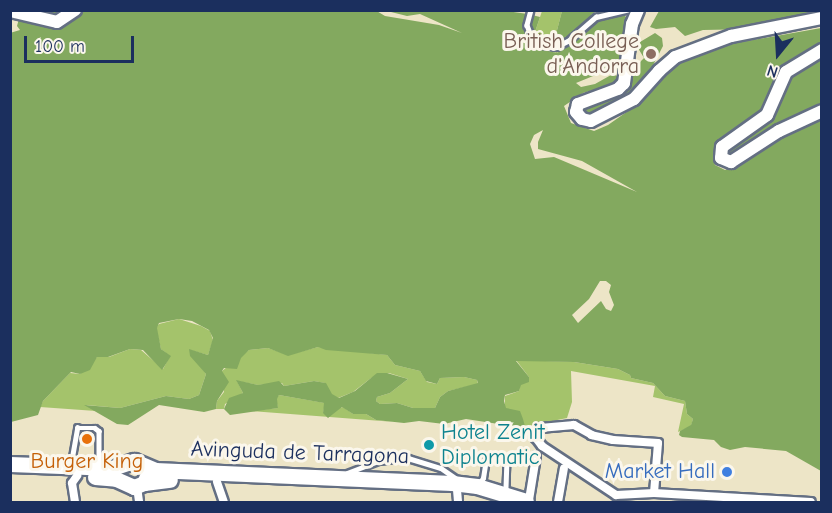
<!DOCTYPE html>
<html>
<head>
<meta charset="utf-8">
<style>
	body { margin:0 }
	#map { position:relative; width:832px; height:513px; overflow:hidden; background:#ede5c7; font-family:"Comic Neue",sans-serif }
	div>[style] { position:absolute }
	[style*='--x'] { left:calc(var(--x)*1px); top:calc(var(--y)*1px); width:calc(var(--w)*1px); rotate:calc(var(--a)*1deg) }
	.green>* { inset:0; background:#a4c36b }
	.forest>* { inset:0; background:#83a95f }
	.roads { filter:drop-shadow(2px 0 #646f83) drop-shadow(-2px 0 #646f83) drop-shadow(0 2px #646f83) drop-shadow(0 -2px #646f83) }
	.lane>* { height:4.5px; margin:-2.25px; padding:0 2.25px; transform-origin:2.25px; border-radius:2.25px; background:#fff }
	.street>* { height:8px; margin:-4px; padding:0 4px; transform-origin:4px; border-radius:4px; background:#fff }
	.secondary>* { height:12px; margin:-6px; padding:0 6px; transform-origin:6px; border-radius:6px; background:#fff }
	.highway>* { height:15px; margin:-7.5px; padding:0 7.5px; transform-origin:7.5px; border-radius:7.5px; background:#fff }
	.dots>* { width:16px; height:16px; translate:-50% -50%; box-sizing:border-box; border:3px solid #fbf7ec; border-radius:50% }
	span { translate:-50% -50%; white-space:nowrap; text-align:center; line-height:1.15; -webkit-text-stroke:6px #fbf7ec; paint-order:stroke }
	.education-label { font-size:22px; color:#785e54 }
	.right { translate:-100% -50%; text-align:right }
	.culture-label { font-size:22px; color:#0d838f }
	.left { translate:0 -50%; text-align:left }
	.street-label { font-size:22px; color:#1b2f5e }
	.food-label { font-size:22px; color:#c56008 }
	.shop-label { font-size:22px; color:#366cbe }
	.frame { position:absolute; inset:0; border:12px solid #1b2f5e; pointer-events:none }
	.north { position:absolute; left:748px; top:24px; width:60px; height:60px; -webkit-text-stroke:4px #fbf7ec; paint-order:stroke; rotate:198deg; font-size:16px; font-weight:700; line-height:24px; text-align:center; color:#1b2f5e }
	.north::after { content:''; display:block; margin:auto; width:21px; height:27px; background:#1b2f5e; clip-path:polygon(50% 0,100% 100%,50% 72%,0 100%) }
	.scale { position:absolute; left:24px; top:36px; width:110px; height:27px; box-sizing:border-box; border:3px solid #1b2f5e; border-top:0; padding-left:8px; font-size:18px; line-height:21px; white-space:nowrap; color:#1b2f5e; -webkit-text-stroke:4px #fbf7ec; paint-order:stroke }
</style>
</head>
<body>
<div id="map">
	<div class="green">
		<i style="clip-path:polygon(542px 11px,562px 11px,555px 38px,566px 36px,569px 46px,557px 53px,541px 49px,535px 32px)"></i>
		<i style="clip-path:polygon(179px 319px,201px 326px,210px 331px,213px 340px,208px 355px,190px 350px,206px 374px,199px 395px,189px 399px,166px 396px,120px 408px,86px 405px,96px 411px,40px 407px,43px 401px,70px 373px,80px 374px,97px 357px,109px 357px,130px 349px,141px 350px,163px 369px,170px 356px,161px 349px,156px 328px,159px 324px)"></i>
		<i style="clip-path:polygon(318px 347px,387px 355px,395px 365px,420px 371px,427px 382px,437px 384px,440px 378px,464px 377px,477px 380px,478px 384px,448px 391px,440px 397px,435px 408px,413px 408px,397px 403px,380px 404px,376px 401px,377px 397px,390px 393px,408px 379px,389px 373px,371px 378px,353px 392px,338px 398px,331px 395px,325px 383px,314px 381px,284px 386px,282px 383px,258px 385px,237px 381px,243px 393px,225px 404px,224px 409px,216px 409px,217px 401px,224px 392px,222px 371px,249px 350px,268px 348px,288px 355px)"></i>
		<i style="clip-path:polygon(516px 360px,574px 362px,618px 369px,630px 375px,631px 378px,653px 383px,665px 396px,685px 401px,687px 414px,693px 419px,691px 426px,678px 432px,684px 404px,653px 397px,655px 386px,571px 371px,572px 402px,567px 418px,523px 427px,505px 408px,505px 396px,519px 391px,520px 385px,529px 377px)"></i>
		<i style="clip-path:polygon(279px 395px,325px 403px,323px 413px,343px 407px,353px 414px,366px 414px,376px 420px,395px 422px,250px 411px,278px 408px,276px 399px)"></i>
	</div>
	<div class="forest">
		<i style="clip-path:polygon(evenodd,375px 10px,385px 16px,439px 25px,462px 33px,420px 14px,407px 16px,387px 11px,506px 11px,528px 14px,540px 17px,535px 32px,540px 49px,557px 53px,569px 46px,566px 36px,560px 43px,555px 38px,562px 11px,596px 11px,591px 15px,592px 26px,614px 11px,628px 11px,624px 14px,627px 19px,625px 54px,620px 65px,576px 83px,581px 87px,595px 84px,611px 75px,621px 76px,619px 82px,583px 93px,564px 106px,571px 123px,594px 131px,608px 125px,638px 104px,674px 63px,702px 49px,821px 28px,821px 45px,791px 60px,780px 69px,760px 115px,716px 146px,713px 157px,715px 165px,725px 170px,735px 166px,779px 137px,821px 116px,821px 471px,786px 451px,745px 447px,730px 450px,721px 447px,714px 440px,682px 437px,679px 435px,680px 431px,691px 425px,693px 419px,687px 414px,685px 401px,665px 396px,653px 383px,631px 378px,630px 375px,618px 369px,574px 362px,516px 361px,529px 377px,529px 382px,521px 385px,519px 391px,505px 395px,504px 401px,506px 408px,520px 411px,523px 419px,526px 430px,521px 439px,505px 425px,466px 419px,444px 424px,419px 421px,404px 423px,376px 420px,366px 414px,353px 414px,342px 407px,328px 418px,323px 413px,324px 403px,279px 395px,277px 399px,278px 408px,230px 415px,224px 409px,229px 398px,243px 393px,236px 380px,258px 385px,279px 381px,284px 386px,314px 381px,326px 383px,332px 394px,339px 398px,355px 391px,377px 373px,387px 373px,408px 379px,390px 393px,377px 397px,376px 401px,380px 404px,397px 403px,413px 408px,435px 408px,440px 397px,448px 391px,478px 383px,477px 380px,464px 377px,440px 378px,437px 384px,426px 381px,420px 371px,395px 365px,387px 355px,326px 350px,318px 347px,288px 356px,268px 348px,249px 350px,241px 358px,237px 369px,224px 368px,222px 371px,229px 382px,217px 401px,216px 409px,204px 412px,159px 405px,128px 425px,117px 424px,84px 405px,120px 408px,166px 396px,189px 399px,199px 395px,206px 374px,190px 356px,189px 349px,208px 355px,213px 338px,209px 330px,192px 321px,179px 319px,159px 323px,157px 328px,161px 349px,171px 356px,162px 370px,143px 350px,130px 349px,108px 357px,97px 357px,90px 370px,80px 374px,71px 372px,43px 401px,38px 415px,11px 422px,10px 33px,20px 30px,17px 26px,21px 11px,375px 10px,543px 130px,538px 142px,538px 149px,582px 161px,637px 192px,554px 157px,535px 159px,530px 144px,534px 135px,543px 130px,375px 10px,600px 281px,606px 281px,611px 285px,609px 292px,614px 305px,611px 311px,606px 309px,601px 301px,578px 323px,572px 315px,589px 299px,600px 281px)"></i>
		<i style="clip-path:polygon(659px 11px,821px 11px,821px 12px,755px 29px,703px 30px,685px 36px,675px 27px,656px 29px,650px 27px)"></i>
		<i style="clip-path:polygon(655px 33px,662px 38px,663px 46px,648px 75px,623px 101px,590px 115px,585px 114px,584px 107px,587px 103px,621px 93px,631px 80px,634px 68px,644px 58px,638px 48px,640px 42px)"></i>
		<i style="clip-path:polygon(821px 55px,821px 105px,733px 156px,726px 156px,726px 150px,760px 128px,768px 118px,790px 75px)"></i>
	</div>
	<div class="roads">
		<div class="lane">
			<i style="--x:531;--y:10;--w:16;--a:105"></i>
			<i style="--x:527;--y:25;--w:14;--a:69"></i>
			<i style="--x:532;--y:38;--w:13;--a:32"></i>
			<i style="--x:543;--y:45;--w:13;--a:9"></i>
			<i style="--x:556;--y:47;--w:13;--a:-27"></i>
			<i style="--x:568;--y:41;--w:37;--a:-41"></i>
			<i style="--x:596;--y:17;--w:32;--a:-13"></i>
			<i style="--x:71;--y:463;--w:36;--a:-80"></i>
			<i style="--x:77;--y:428;--w:18;--a:0"></i>
			<i style="--x:95;--y:428;--w:5;--a:37"></i>
			<i style="--x:99;--y:431;--w:33;--a:90"></i>
			<i style="--x:347;--y:473;--w:33;--a:-21"></i>
			<i style="--x:378;--y:461;--w:30;--a:-6"></i>
			<i style="--x:408;--y:458;--w:34;--a:17"></i>
			<i style="--x:441;--y:468;--w:19;--a:35"></i>
			<i style="--x:479;--y:484;--w:7;--a:-56"></i>
			<i style="--x:483;--y:478;--w:20;--a:-81"></i>
			<i style="--x:486;--y:458;--w:21;--a:3"></i>
			<i style="--x:507;--y:459;--w:34;--a:92"></i>
		</div>
		<div class="street">
			<i style="--x:217;--y:482;--w:21;--a:71"></i>
			<i style="--x:137;--y:487;--w:15;--a:82"></i>
			<i style="--x:457;--y:490;--w:12;--a:85"></i>
			<i style="--x:654;--y:493;--w:50;--a:-85.4"></i>
			<i style="--x:658;--y:443;--w:45;--a:-176.2"></i>
			<i style="--x:613;--y:440;--w:22;--a:-167"></i>
			<i style="--x:592;--y:435;--w:21;--a:-151"></i>
			<i style="--x:574;--y:425;--w:34;--a:175"></i>
			<i style="--x:540;--y:428;--w:11;--a:112"></i>
			<i style="--x:536;--y:438;--w:10;--a:53"></i>
			<i style="--x:542;--y:446;--w:89;--a:33.5"></i>
			<i style="--x:616;--y:495;--w:38;--a:-3"></i>
			<i style="--x:654;--y:493;--w:157;--a:3.3"></i>
			<i style="--x:529;--y:500;--w:44;--a:-80.8"></i>
			<i style="--x:75;--y:502;--w:19;--a:-99"></i>
			<i style="--x:72;--y:483;--w:9;--a:-54"></i>
			<i style="--x:558;--y:502;--w:34;--a:-80"></i>
		</div>
		<div class="secondary">
			<i style="--x:638;--y:10;--w:15;--a:113"></i>
			<i style="--x:632;--y:24;--w:60;--a:97.7"></i>
			<i style="--x:624;--y:83;--w:8;--a:135"></i>
			<i style="--x:618;--y:89;--w:43;--a:159.4"></i>
			<i style="--x:578;--y:104;--w:8;--a:104"></i>
			<i style="--x:576;--y:112;--w:9;--a:49"></i>
			<i style="--x:582;--y:119;--w:9;--a:13"></i>
			<i style="--x:591;--y:121;--w:48;--a:-27.1"></i>
			<i style="--x:634;--y:99;--w:38;--a:-48"></i>
			<i style="--x:659;--y:71;--w:21;--a:-41"></i>
			<i style="--x:675;--y:57;--w:60;--a:-20.6"></i>
			<i style="--x:731;--y:36;--w:93;--a:-11.2"></i>
			<i style="--x:10;--y:11;--w:48;--a:13.2"></i>
			<i style="--x:57;--y:22;--w:22;--a:-34"></i>
			<i style="--x:822;--y:50;--w:42;--a:148.6"></i>
			<i style="--x:786;--y:72;--w:47;--a:113.8"></i>
			<i style="--x:767;--y:115;--w:55;--a:144.6"></i>
			<i style="--x:722;--y:147;--w:11;--a:95"></i>
			<i style="--x:721;--y:158;--w:11;--a:22"></i>
			<i style="--x:731;--y:162;--w:57;--a:-32.9"></i>
			<i style="--x:779;--y:131;--w:47;--a:-24.9"></i>
		</div>
		<div class="highway">
			<i style="--x:10;--y:464;--w:102;--a:2.2"></i>
			<i style="--x:112;--y:468;--w:23;--a:-18"></i>
			<i style="--x:134;--y:461;--w:23;--a:23"></i>
			<i style="--x:155;--y:470;--w:297;--a:2.5"></i>
			<i style="--x:452;--y:483;--w:25;--a:7"></i>
			<i style="--x:477;--y:486;--w:51;--a:17"></i>
			<i style="--x:95;--y:477;--w:21;--a:5"></i>
			<i style="--x:116;--y:479;--w:20;--a:24"></i>
			<i style="--x:134;--y:487;--w:11;--a:-22"></i>
			<i style="--x:144;--y:483;--w:8;--a:-67"></i>
			<i style="--x:144;--y:483;--w:26;--a:-7"></i>
		</div>
	</div>
	<div class="dots">
		<i style="left:651px;top:54px;background:#8d6e63"></i>
		<i style="left:87px;top:439px;background:#e8710a"></i>
		<i style="left:429px;top:445px;background:#0f9aa8"></i>
		<i style="left:727px;top:472px;background:#3f7fe0"></i>
	</div>
	<div class="education-label">
		<span class="right" style="left:639px;top:54px">British College<br>d'Andorra</span>
	</div>
	<div class="culture-label">
		<span class="left" style="left:441px;top:445px">Hotel Zenit<br>Diplomatic</span>
	</div>
	<div class="street-label">
		<span style="left:300px;top:453px;rotate:2deg">Avinguda de Tarragona</span>
	</div>
	<div class="food-label">
		<span style="left:87px;top:462px">Burger King</span>
	</div>
	<div class="shop-label">
		<span class="right" style="left:715px;top:472px">Market Hall</span>
	</div>
	<div class="frame"></div>
	<div class="north">N</div>
	<div class="scale">100 m</div>
</div>
</body>
</html>
